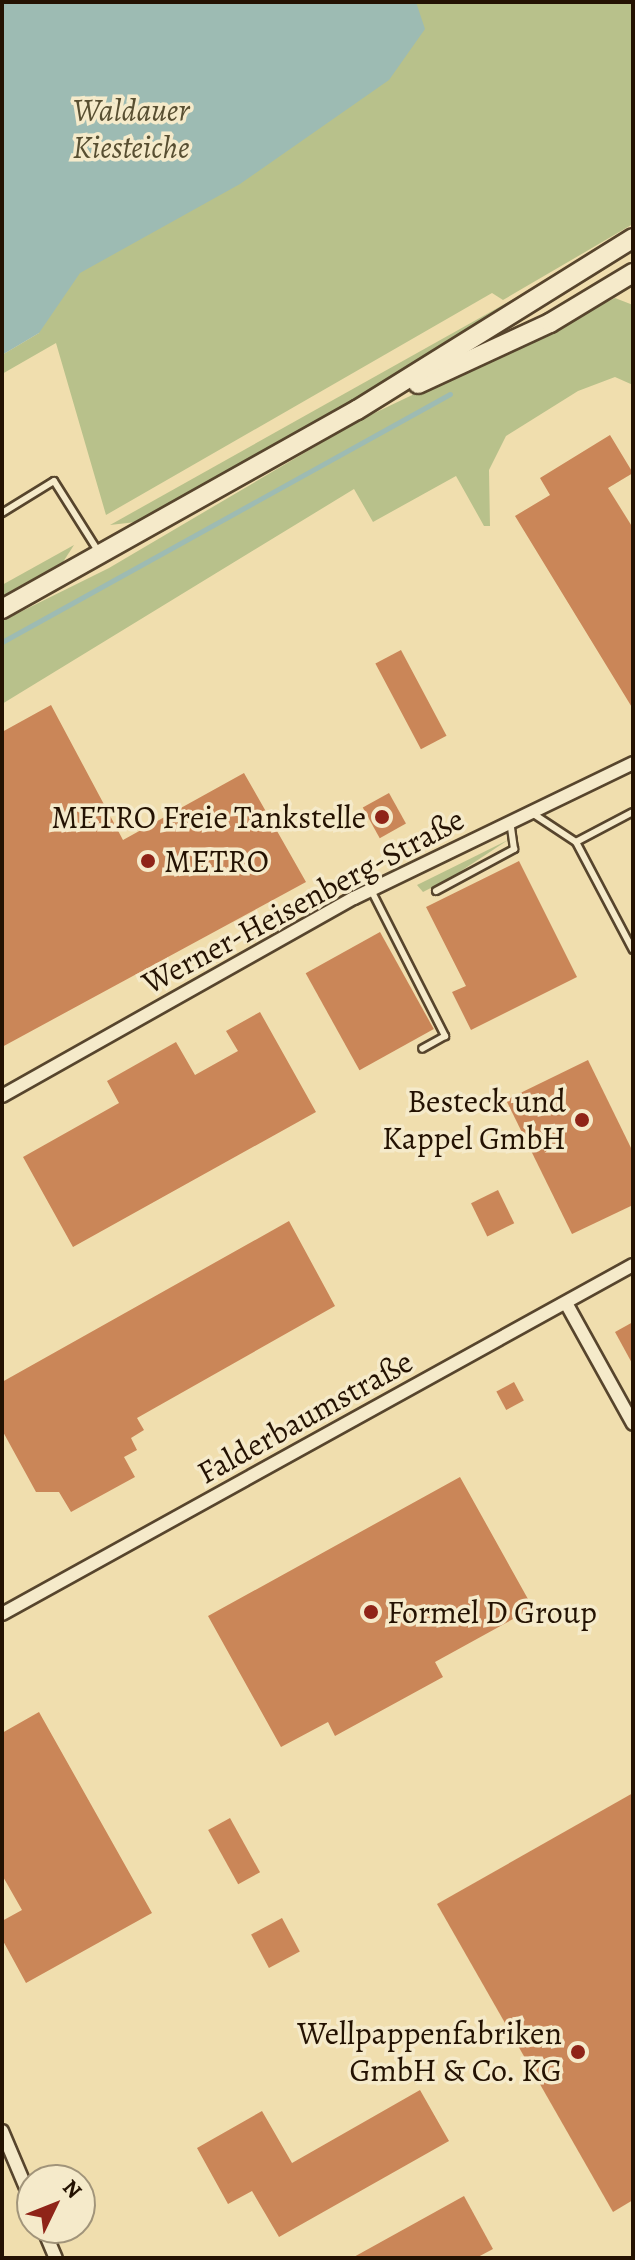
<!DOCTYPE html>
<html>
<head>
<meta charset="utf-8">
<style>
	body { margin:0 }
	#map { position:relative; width:635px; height:2260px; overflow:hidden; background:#f0deae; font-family:Alegreya,serif }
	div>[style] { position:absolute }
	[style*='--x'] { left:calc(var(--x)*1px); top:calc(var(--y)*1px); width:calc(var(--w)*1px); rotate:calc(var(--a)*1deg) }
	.green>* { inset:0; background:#b8c18b }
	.water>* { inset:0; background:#9dbbb3 }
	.stream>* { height:5px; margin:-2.5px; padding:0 2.5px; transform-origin:2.5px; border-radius:2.5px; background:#9dbbb3 }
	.building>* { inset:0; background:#ca8658; transform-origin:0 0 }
	.roads { filter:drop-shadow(2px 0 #57452d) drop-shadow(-2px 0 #57452d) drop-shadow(0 2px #57452d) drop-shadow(0 -2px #57452d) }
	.service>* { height:6px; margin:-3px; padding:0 3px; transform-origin:3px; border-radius:3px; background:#f5eaca }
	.minor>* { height:12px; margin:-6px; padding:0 6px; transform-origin:6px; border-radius:6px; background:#f5eaca }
	.secondary>* { height:18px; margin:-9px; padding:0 9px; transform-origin:9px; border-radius:9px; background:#f5eaca }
	.dots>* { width:22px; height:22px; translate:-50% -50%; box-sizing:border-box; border:4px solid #f5eaca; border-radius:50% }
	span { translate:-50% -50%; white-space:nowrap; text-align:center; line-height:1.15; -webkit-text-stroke:7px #f5eaca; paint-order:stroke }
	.park-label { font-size:32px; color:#584f32; font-style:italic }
	.poi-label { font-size:32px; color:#241202 }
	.right { translate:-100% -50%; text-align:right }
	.left { translate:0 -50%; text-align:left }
	.street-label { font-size:32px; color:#241202 }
	.frame { position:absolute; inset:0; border:4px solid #241202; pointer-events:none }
	.north { position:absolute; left:16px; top:2164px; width:80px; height:80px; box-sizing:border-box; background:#f5eaca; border:2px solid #a1947a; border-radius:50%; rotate:47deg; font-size:22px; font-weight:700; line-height:32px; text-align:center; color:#241202 }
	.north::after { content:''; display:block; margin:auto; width:28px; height:36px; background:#8f2418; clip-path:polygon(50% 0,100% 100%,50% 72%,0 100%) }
</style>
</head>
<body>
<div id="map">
	<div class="green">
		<i style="clip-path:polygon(2px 2px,633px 2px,633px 224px,503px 300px,492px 293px,106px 515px,56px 343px,2px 374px,2px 355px,39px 333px)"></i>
		<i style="clip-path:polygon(519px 296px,523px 302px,479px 329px,136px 522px,110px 525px)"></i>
		<i style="clip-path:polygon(615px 298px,633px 305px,633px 385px,615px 377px,578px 391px,506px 436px,489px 470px,490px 526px,484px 526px,456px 476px,373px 522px,354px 489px,2px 704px,2px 621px,109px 568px,362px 419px)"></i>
		<i style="clip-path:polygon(74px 545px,63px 562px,2px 596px,2px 585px)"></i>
		<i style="clip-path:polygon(508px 840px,452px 877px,423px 892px,417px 885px)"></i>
	</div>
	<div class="water">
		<i style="clip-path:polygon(2px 2px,416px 2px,425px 29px,389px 80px,240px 184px,80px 273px,39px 333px,2px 355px)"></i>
	</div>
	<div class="stream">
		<i style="--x:2;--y:642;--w:512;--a:-28.97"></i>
	</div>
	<div class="building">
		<i style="clip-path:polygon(610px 435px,633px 473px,608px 488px,633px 528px,633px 709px,515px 516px,550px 495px,540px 478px)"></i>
		<i style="left:401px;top:650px;width:97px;height:29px;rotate:62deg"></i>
		<i style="clip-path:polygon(51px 705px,123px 840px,244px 773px,306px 882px,2px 1047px,2px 732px)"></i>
		<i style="left:389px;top:793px;width:35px;height:30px;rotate:61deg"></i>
		<i style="clip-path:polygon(519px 861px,577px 977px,471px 1030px,452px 992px,466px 986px,426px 907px)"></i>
		<i style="left:380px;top:932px;width:111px;height:85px;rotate:61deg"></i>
		<i style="clip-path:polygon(260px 1012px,316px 1112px,73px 1247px,23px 1157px,119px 1103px,107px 1081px,176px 1042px,195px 1075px,238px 1051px,226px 1031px)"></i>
		<i style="clip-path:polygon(588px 1060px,633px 1152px,633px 1205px,572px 1234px,506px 1100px)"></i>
		<i style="left:498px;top:1190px;width:37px;height:30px;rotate:64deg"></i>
		<i style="clip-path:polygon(289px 1221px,335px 1306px,137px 1418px,144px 1430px,131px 1438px,137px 1450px,124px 1457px,135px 1477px,71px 1512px,59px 1492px,36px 1492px,2px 1430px,2px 1382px)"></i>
		<i style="clip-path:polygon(633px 1322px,633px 1365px,615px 1332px)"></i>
		<i style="left:514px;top:1382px;width:21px;height:20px;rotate:62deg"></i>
		<i style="clip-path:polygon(460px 1477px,533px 1608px,435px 1662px,443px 1677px,335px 1736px,328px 1722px,281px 1747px,208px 1616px)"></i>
		<i style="clip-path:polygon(39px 1712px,152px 1913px,26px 1983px,2px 1939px,2px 1921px,22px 1910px,2px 1875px,2px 1733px)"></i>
		<i style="clip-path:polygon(633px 1793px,633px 2200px,613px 2212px,437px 1904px)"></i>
		<i style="left:230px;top:1818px;width:62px;height:25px;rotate:61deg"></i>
		<i style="left:282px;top:1918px;width:38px;height:35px;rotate:62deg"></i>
		<i style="clip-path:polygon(420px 2090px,449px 2141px,279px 2237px,252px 2191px,228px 2204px,197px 2148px,262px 2111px,292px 2163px)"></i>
		<i style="clip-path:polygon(464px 2196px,493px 2249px,476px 2258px,352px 2258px)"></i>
	</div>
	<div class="roads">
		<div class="service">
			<i style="--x:2;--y:513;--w:61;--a:-31.6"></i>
			<i style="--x:54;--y:481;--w:83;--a:57.8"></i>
			<i style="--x:532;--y:813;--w:53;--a:33.4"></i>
			<i style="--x:576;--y:842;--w:122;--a:62.2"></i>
			<i style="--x:576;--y:842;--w:64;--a:-27.8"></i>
			<i style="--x:371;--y:890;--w:164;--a:63.1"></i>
			<i style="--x:445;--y:1036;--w:26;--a:151"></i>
			<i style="--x:436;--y:891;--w:89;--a:-28.3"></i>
			<i style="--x:514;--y:849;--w:28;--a:-98"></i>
		</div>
		<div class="minor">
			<i style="--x:2;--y:1096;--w:404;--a:-29.4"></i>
			<i style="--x:354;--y:898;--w:310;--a:-25.8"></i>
			<i style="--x:566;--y:1303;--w:138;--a:61"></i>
			<i style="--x:2;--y:1614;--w:721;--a:-28.95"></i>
			<i style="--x:2;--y:2131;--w:77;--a:67.1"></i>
			<i style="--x:43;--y:2228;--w:33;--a:67"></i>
		</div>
		<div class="secondary">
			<i style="--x:418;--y:384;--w:145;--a:-24.8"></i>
			<i style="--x:550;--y:323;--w:97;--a:-31.1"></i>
			<i style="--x:2;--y:609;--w:407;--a:-29.3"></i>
			<i style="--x:357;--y:410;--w:325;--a:-31.9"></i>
		</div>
	</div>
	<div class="dots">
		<i style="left:382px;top:817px;background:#8f2418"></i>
		<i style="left:148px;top:861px;background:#8f2418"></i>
		<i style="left:582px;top:1120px;background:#8f2418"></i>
		<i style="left:371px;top:1612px;background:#8f2418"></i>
		<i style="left:578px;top:2052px;background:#8f2418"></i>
	</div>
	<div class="park-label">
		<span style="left:131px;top:129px">Waldauer<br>Kiesteiche</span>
	</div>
	<div class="poi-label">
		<span class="right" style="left:366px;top:817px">METRO Freie Tankstelle</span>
		<span class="left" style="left:164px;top:861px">METRO</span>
		<span class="right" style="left:566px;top:1120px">Besteck und<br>Kappel GmbH</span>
		<span class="left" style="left:387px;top:1612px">Formel D Group</span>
		<span class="right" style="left:562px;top:2052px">Wellpappenfabriken<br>GmbH &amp; Co. KG</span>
	</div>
	<div class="street-label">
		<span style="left:303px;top:901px;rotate:-28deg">Werner-Heisenberg-Straße</span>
		<span style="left:305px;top:1417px;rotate:-29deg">Falderbaumstraße</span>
	</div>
	<div class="frame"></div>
	<div class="north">N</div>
</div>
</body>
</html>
